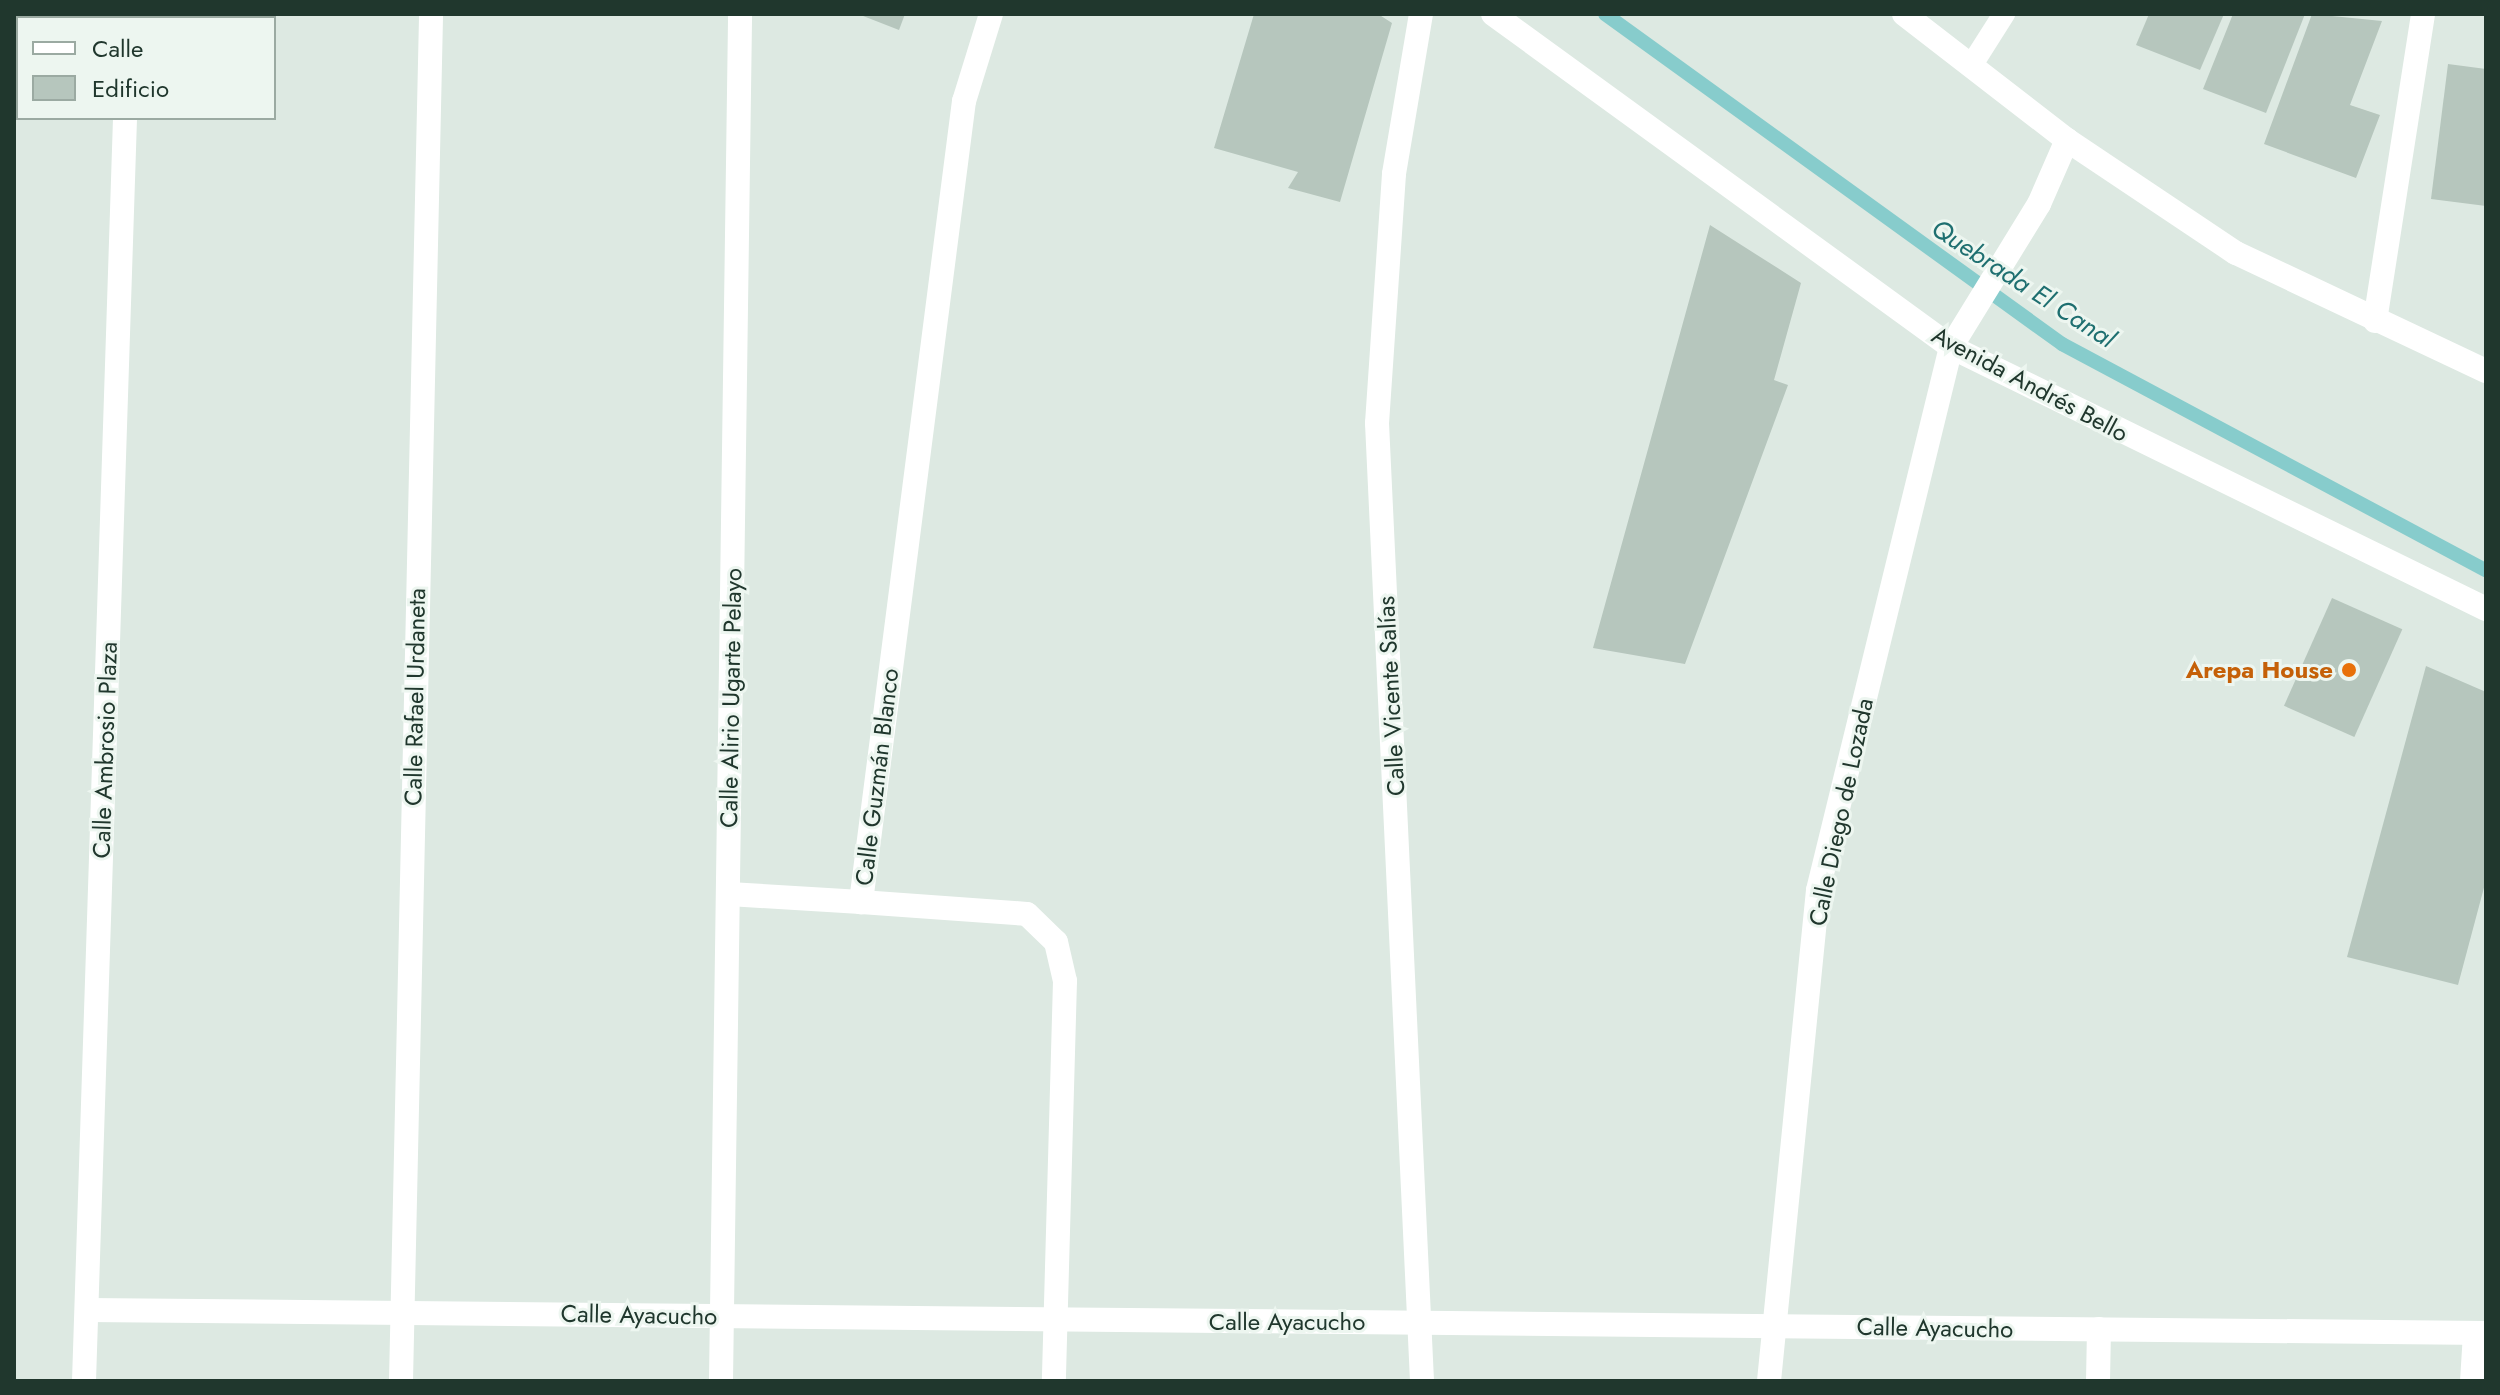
<!DOCTYPE html>
<html>
<head>
<meta charset="utf-8">
<style>
	body { margin:0 }
	#map { position:relative; width:2500px; height:1395px; overflow:hidden; background:#dde9e2; font-family:Jost,sans-serif }
	div>[style] { position:absolute }
	[style*='--x'] { left:calc(var(--x)*1px); top:calc(var(--y)*1px); width:calc(var(--w)*1px); rotate:calc(var(--a)*1deg) }
	.stream>* { height:14px; margin:-7px; padding:0 7px; transform-origin:7px; border-radius:7px; background:#87cccc }
	.building>* { inset:0; background:#b6c6bd; transform-origin:0 0 }
	.service>* { height:22px; margin:-11px; padding:0 11px; transform-origin:11px; border-radius:11px; background:#fff }
	.minor>* { height:24px; margin:-12px; padding:0 12px; transform-origin:12px; border-radius:12px; background:#fff }
	.dots>* { width:22px; height:22px; translate:-50% -50%; box-sizing:border-box; border:4px solid #edf6f0; border-radius:50% }
	span { translate:-50% -50%; white-space:nowrap; text-align:center; line-height:1.15; -webkit-text-stroke:6px #edf6f0; paint-order:stroke }
	.street-label { font-size:24px; color:#20372d }
	.food-label { font-size:24px; color:#c56008; font-weight:700 }
	.right { translate:-100% -50%; text-align:right }
	.water-label { font-size:26px; color:#1e6f70; font-style:italic }
	.frame { position:absolute; inset:0; border:16px solid #20372d; pointer-events:none }
	.legend { position:absolute; left:16px; top:16px; width:260px; height:104px; box-sizing:border-box; background:#edf6f0; border:2px solid #9baaa2; margin:0; padding:10px 14px; list-style:none; font-size:24px; color:#20372d }
	.legend li { display:flex; align-items:center; gap:16px; height:40px }
	.legend b { width:40px; border:2px solid #9baaa2 }
</style>
</head>
<body>
<div id="map">
	<div class="stream">
		<i style="--x:1605;--y:14;--w:564;--a:35.83"></i>
		<i style="--x:2062;--y:344;--w:480;--a:28.1"></i>
	</div>
	<div class="building">
		<i style="clip-path:polygon(858px 14px,905px 14px,899px 30px)"></i>
		<i style="clip-path:polygon(1254px 14px,1378px 14px,1392px 23px,1340px 202px,1288px 188px,1298px 172px,1214px 148px)"></i>
		<i style="clip-path:polygon(2149px 14px,2224px 14px,2200px 70px,2136px 45px)"></i>
		<i style="clip-path:polygon(2233px 14px,2305px 14px,2266px 113px,2203px 89px)"></i>
		<i style="clip-path:polygon(2312px 14px,2382px 21px,2350px 105px,2380px 115px,2356px 178px,2264px 144px)"></i>
		<i style="clip-path:polygon(2448px 64px,2486px 69px,2486px 206px,2431px 199px)"></i>
		<i style="clip-path:polygon(1710px 225px,1801px 283px,1774px 380px,1788px 385px,1685px 664px,1593px 648px)"></i>
		<i style="left:2332px;top:598px;width:77px;height:118px;rotate:24deg"></i>
		<i style="clip-path:polygon(2426px 666px,2486px 692px,2486px 880px,2458px 985px,2347px 957px)"></i>
	</div>
	<div class="service">
		<i style="--x:1971;--y:66;--w:62;--a:-57.6"></i>
	</div>
	<div class="minor">
		<i style="--x:991;--y:14;--w:91;--a:107.2"></i>
		<i style="--x:964;--y:101;--w:808;--a:97.33"></i>
		<i style="--x:861;--y:902;--w:166;--a:4.1"></i>
		<i style="--x:1027;--y:914;--w:40;--a:44"></i>
		<i style="--x:1056;--y:942;--w:40;--a:77"></i>
		<i style="--x:1065;--y:981;--w:400;--a:91.6"></i>
		<i style="--x:1421;--y:14;--w:162;--a:99.6"></i>
		<i style="--x:1394;--y:174;--w:250;--a:93.9"></i>
		<i style="--x:1377;--y:423;--w:959;--a:87.31"></i>
		<i style="--x:1493;--y:14;--w:566;--a:36.02"></i>
		<i style="--x:1951;--y:347;--w:596;--a:26.09"></i>
		<i style="--x:1904;--y:14;--w:206;--a:37.7"></i>
		<i style="--x:2067;--y:140;--w:203;--a:33.8"></i>
		<i style="--x:2236;--y:253;--w:276;--a:25.3"></i>
		<i style="--x:128;--y:18;--w:4;--a:-90"></i>
		<i style="--x:2375;--y:321;--w:311;--a:-81.1"></i>
		<i style="--x:729;--y:894;--w:132;--a:3.5"></i>
		<i style="--x:87;--y:1310;--w:2399;--a:0.55"></i>
		<i style="--x:84;--y:1381;--w:1264;--a:-88.14"></i>
		<i style="--x:401;--y:1381;--w:1367;--a:-88.74"></i>
		<i style="--x:721;--y:1381;--w:1367;--a:-89.2"></i>
		<i style="--x:1769;--y:1381;--w:493;--a:-84.3"></i>
		<i style="--x:1818;--y:890;--w:559;--a:-76.24"></i>
		<i style="--x:1951;--y:347;--w:168;--a:-58.4"></i>
		<i style="--x:2039;--y:204;--w:70;--a:-66.4"></i>
		<i style="--x:2098;--y:1381;--w:52;--a:-88.9"></i>
		<i style="--x:2472;--y:1381;--w:48;--a:-86.4"></i>
	</div>
	<div class="dots">
		<i style="left:2349px;top:670px;background:#e8710a"></i>
	</div>
	<div class="street-label">
		<span style="left:2030px;top:384px;rotate:28deg">Avenida Andrés Bello</span>
		<span style="left:1391px;top:696px;rotate:-93deg">Calle Vicente Salías</span>
		<span style="left:415px;top:697px;rotate:-89deg">Calle Rafael Urdaneta</span>
		<span style="left:731px;top:698px;rotate:-89deg">Calle Alirio Ugarte Pelayo</span>
		<span style="left:105px;top:750px;rotate:-88deg">Calle Ambrosio Plaza</span>
		<span style="left:877px;top:777px;rotate:-83deg">Calle Guzmán Blanco</span>
		<span style="left:1841px;top:812px;rotate:-78deg">Calle Diego de Lozada</span>
		<span style="left:639px;top:1315px;rotate:1deg">Calle Ayacucho</span>
		<span style="left:1287px;top:1322px">Calle Ayacucho</span>
		<span style="left:1935px;top:1328px;rotate:1deg">Calle Ayacucho</span>
	</div>
	<div class="food-label">
		<span class="right" style="left:2333px;top:670px">Arepa House</span>
	</div>
	<div class="water-label">
		<span style="left:2023px;top:284px;rotate:33deg">Quebrada El Canal</span>
	</div>
	<div class="frame"></div>
	<ul class="legend">
	<li><b style="height:10px;background:#fff"></b>Calle</li>
	<li><b style="height:22px;background:#b6c6bd"></b>Edificio</li>
	</ul>
</div>
</body>
</html>
